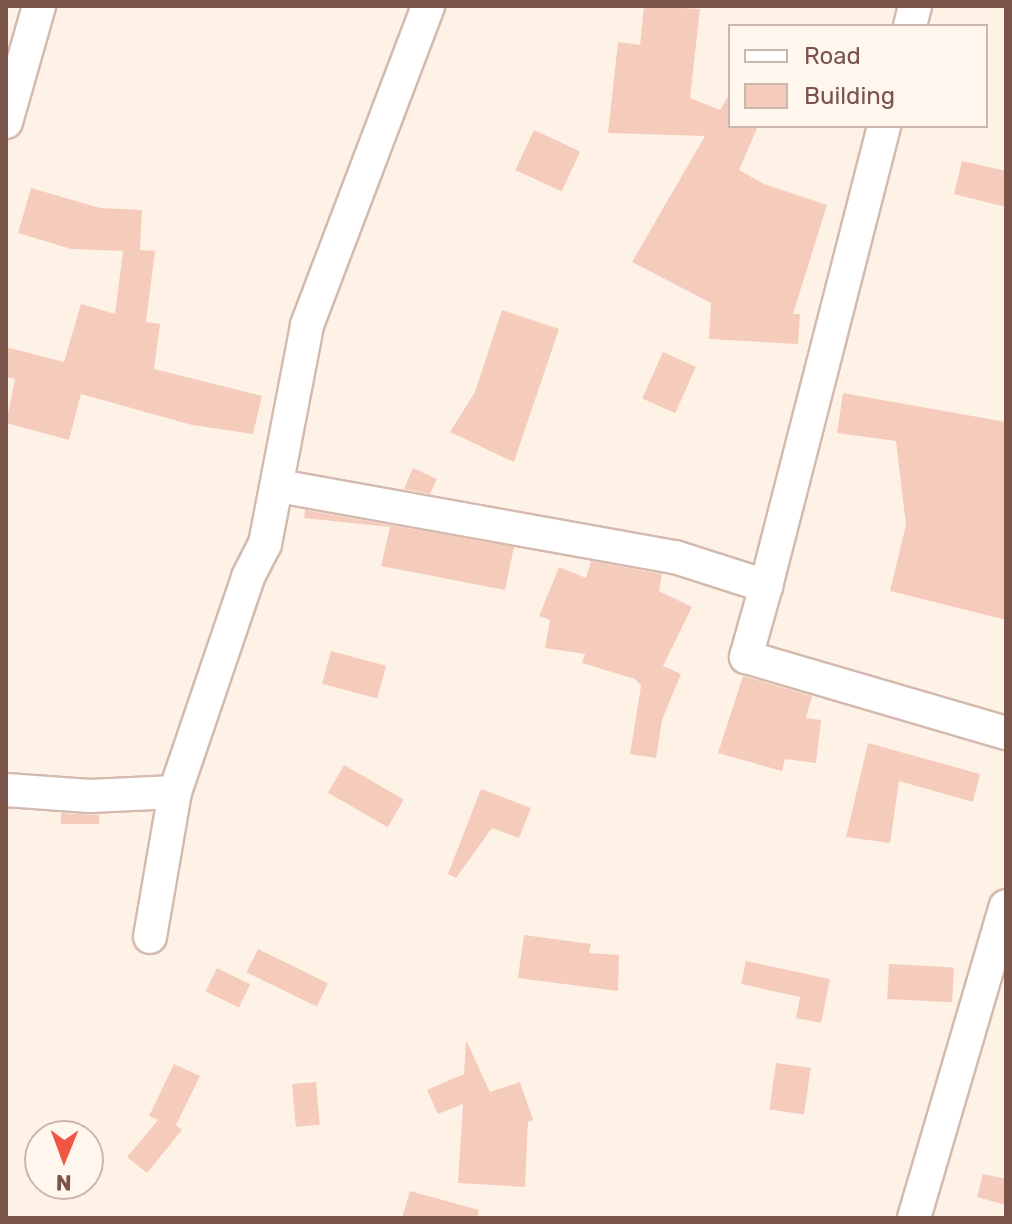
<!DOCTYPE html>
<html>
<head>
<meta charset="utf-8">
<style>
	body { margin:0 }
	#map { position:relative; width:1012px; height:1224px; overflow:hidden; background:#fef2e7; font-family:Rubik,sans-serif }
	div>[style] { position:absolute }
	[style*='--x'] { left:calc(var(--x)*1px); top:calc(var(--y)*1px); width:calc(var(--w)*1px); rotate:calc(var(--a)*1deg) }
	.building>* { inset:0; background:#f5ccbc; transform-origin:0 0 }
	.roads { filter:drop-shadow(2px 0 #d4baae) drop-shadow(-2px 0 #d4baae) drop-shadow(0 2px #d4baae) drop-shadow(0 -2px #d4baae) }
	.minor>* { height:32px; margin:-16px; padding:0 16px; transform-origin:16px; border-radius:16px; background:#fff }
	span { translate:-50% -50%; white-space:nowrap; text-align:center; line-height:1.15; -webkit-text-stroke:8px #fff7ee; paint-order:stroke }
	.frame { position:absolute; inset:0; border:8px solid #7a5449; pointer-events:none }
	.legend { position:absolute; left:728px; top:24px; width:260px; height:104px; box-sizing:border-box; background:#fff7ee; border:2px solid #cab6ac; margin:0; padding:10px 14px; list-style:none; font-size:24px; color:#7a5449 }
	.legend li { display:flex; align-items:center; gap:16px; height:40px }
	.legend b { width:40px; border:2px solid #cab6ac }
	.north { position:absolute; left:24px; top:1120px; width:80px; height:80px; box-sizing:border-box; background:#fff7ee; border:2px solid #cab6ac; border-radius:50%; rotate:181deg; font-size:22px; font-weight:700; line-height:32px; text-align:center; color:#7a5449 }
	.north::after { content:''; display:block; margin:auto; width:28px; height:36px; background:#ef5644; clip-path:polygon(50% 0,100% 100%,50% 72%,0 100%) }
</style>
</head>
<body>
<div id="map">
	<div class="building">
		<i style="clip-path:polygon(644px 6px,700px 9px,690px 98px,720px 110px,730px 93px,730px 126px,758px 126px,739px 170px,764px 184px,827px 205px,793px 314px,800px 314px,798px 344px,709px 339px,711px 303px,632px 262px,705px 136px,608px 133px,618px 42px,640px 45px)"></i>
		<i style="left:534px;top:130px;width:51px;height:44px;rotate:25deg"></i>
		<i style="clip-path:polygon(962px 161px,1006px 171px,1006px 207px,954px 194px)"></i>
		<i style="clip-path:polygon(31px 188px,100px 208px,142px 210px,140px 250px,155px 251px,146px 322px,160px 324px,154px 369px,262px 396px,253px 434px,192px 425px,81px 394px,69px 440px,6px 423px,15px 379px,6px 377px,6px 347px,64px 362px,81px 304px,115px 314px,123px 251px,71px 249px,18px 233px)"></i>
		<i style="clip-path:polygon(502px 310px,559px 329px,514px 462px,450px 432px,475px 392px)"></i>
		<i style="left:663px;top:352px;width:36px;height:51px;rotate:24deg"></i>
		<i style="clip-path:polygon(843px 393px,1006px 422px,1006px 620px,890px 591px,906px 525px,896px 441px,837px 433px)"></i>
		<i style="clip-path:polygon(413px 468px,437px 479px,430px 494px,404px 489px)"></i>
		<i style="clip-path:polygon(305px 510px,514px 547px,505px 590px,381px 566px,390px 527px,304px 518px)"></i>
		<i style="clip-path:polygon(591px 561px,662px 574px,659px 591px,692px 607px,663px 666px,681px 674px,662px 720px,656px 758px,630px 754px,641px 686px,635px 679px,582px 663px,585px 654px,545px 648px,550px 620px,539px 616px,559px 567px,586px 578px)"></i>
		<i style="left:331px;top:651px;width:57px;height:34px;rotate:15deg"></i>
		<i style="clip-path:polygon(743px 676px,812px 696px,806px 718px,821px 720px,816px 763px,785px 759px,782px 771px,718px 753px)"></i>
		<i style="clip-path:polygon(868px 743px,980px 774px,973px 802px,899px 781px,890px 843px,846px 837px)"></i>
		<i style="left:344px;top:765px;width:69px;height:32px;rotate:30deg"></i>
		<i style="clip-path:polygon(481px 789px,531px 808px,519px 838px,492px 828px,456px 878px,448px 874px)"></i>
		<i style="clip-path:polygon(61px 813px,99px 815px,99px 824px,61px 824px)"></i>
		<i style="clip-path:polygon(524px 935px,591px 944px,589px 953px,619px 955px,618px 991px,518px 978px)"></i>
		<i style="left:258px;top:949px;width:78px;height:26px;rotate:26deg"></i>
		<i style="clip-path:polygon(746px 961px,830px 979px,821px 1023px,796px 1018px,800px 997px,741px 984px)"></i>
		<i style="left:889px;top:964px;width:65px;height:35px;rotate:3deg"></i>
		<i style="left:217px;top:968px;width:37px;height:26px;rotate:26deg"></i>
		<i style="clip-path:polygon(466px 1040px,490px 1092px,520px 1082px,533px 1120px,528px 1122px,525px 1187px,458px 1183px,463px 1104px,438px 1114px,427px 1090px,464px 1074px)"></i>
		<i style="left:776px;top:1063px;width:35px;height:47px;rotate:8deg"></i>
		<i style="clip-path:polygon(174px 1064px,200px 1076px,176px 1125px,182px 1130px,147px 1173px,127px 1157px,158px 1120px,149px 1116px)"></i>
		<i style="left:316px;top:1082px;width:43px;height:24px;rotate:85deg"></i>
		<i style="clip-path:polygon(983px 1174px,1006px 1179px,1006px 1205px,977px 1197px)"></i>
		<i style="clip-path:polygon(410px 1191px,479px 1210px,478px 1218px,402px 1218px)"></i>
	</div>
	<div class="roads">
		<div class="minor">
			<i style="--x:910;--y:26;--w:21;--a:-76"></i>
			<i style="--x:6;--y:122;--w:121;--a:-74.1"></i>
			<i style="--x:279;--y:486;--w:402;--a:10.2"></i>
			<i style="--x:675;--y:557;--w:96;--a:17.7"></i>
			<i style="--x:766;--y:586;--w:74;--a:105.7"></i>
			<i style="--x:746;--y:657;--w:271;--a:16.3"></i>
			<i style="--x:766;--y:586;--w:475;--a:-75.6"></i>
			<i style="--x:6;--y:790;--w:84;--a:4.1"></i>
			<i style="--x:90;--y:796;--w:85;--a:-2.7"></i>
			<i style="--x:175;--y:792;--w:147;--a:99.8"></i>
			<i style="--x:175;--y:792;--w:227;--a:-71.2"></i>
			<i style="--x:248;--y:577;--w:37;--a:-63"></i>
			<i style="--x:265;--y:544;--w:223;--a:-79.1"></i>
			<i style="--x:307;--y:325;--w:341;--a:-69.2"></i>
			<i style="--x:914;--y:1218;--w:325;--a:-73.6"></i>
		</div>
	</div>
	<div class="frame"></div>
	<ul class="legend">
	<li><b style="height:10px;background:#fff"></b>Road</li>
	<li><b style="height:22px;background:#f5ccbc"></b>Building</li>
	</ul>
	<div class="north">N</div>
</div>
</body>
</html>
